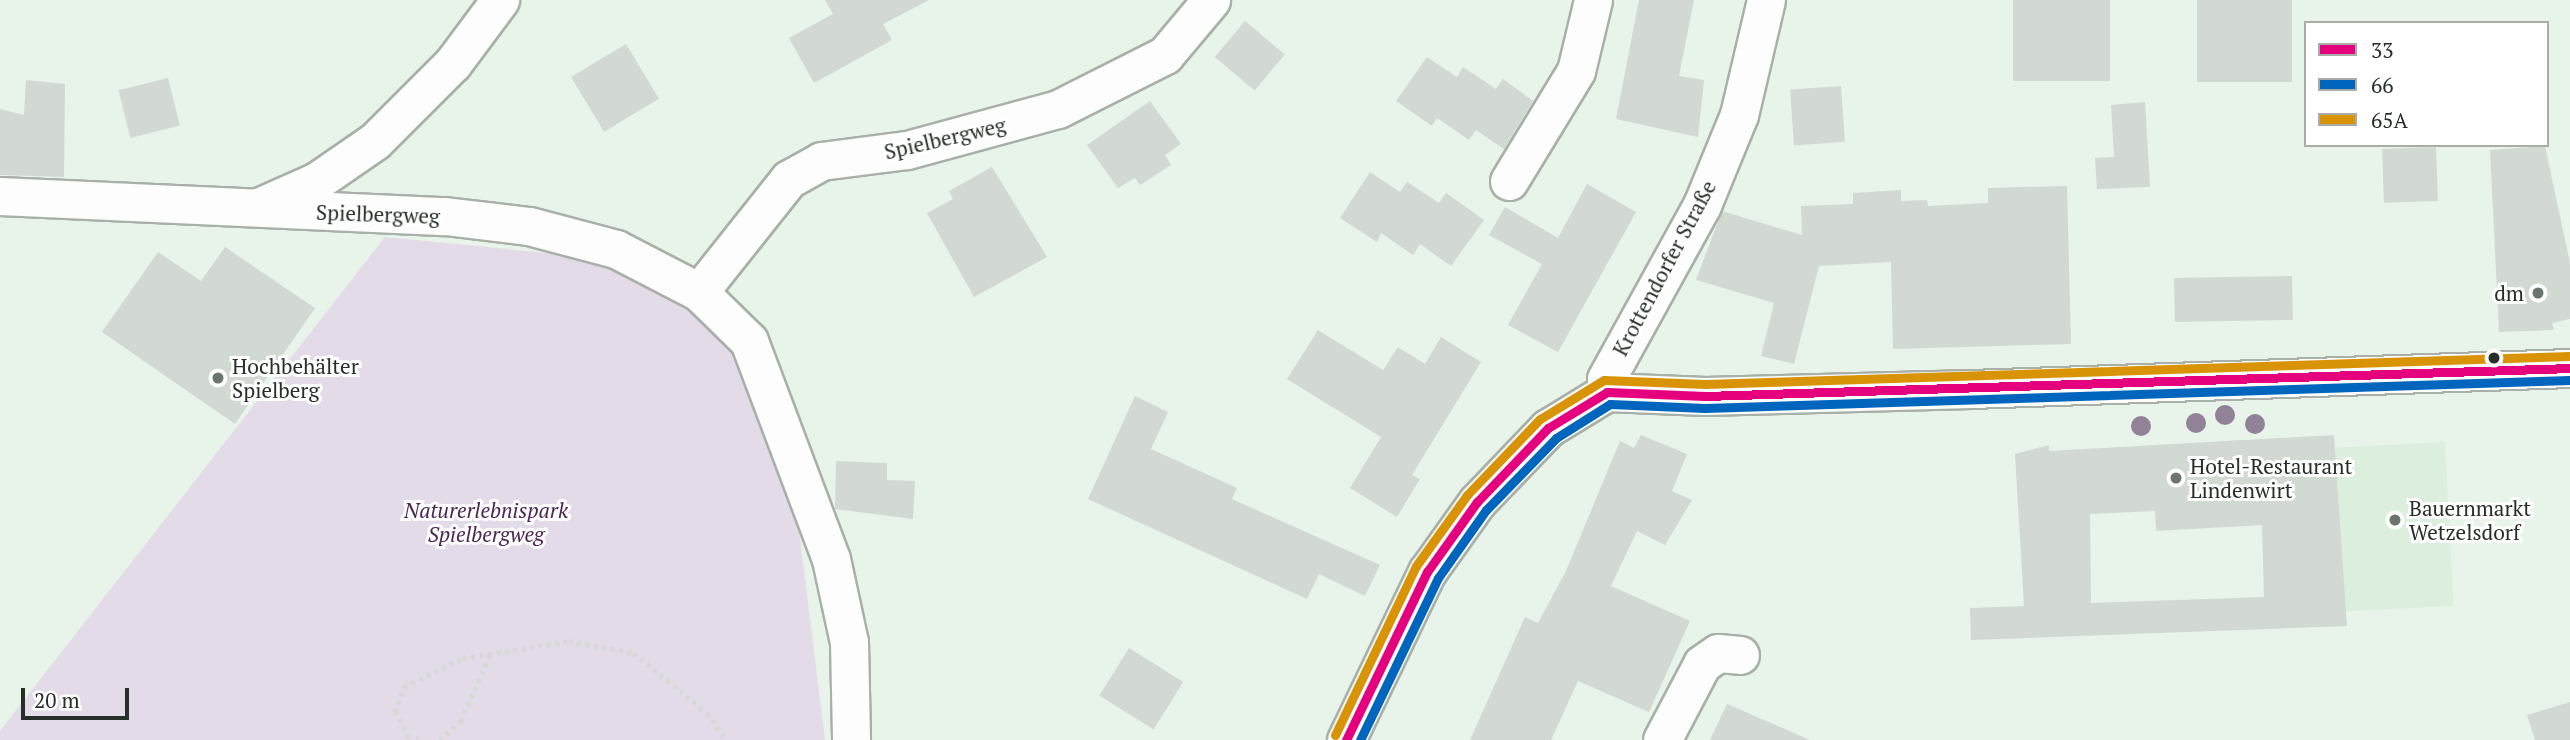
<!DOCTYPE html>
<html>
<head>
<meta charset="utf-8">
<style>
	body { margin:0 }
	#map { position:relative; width:2570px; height:740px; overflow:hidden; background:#e8f3ea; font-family:"PT Serif",serif }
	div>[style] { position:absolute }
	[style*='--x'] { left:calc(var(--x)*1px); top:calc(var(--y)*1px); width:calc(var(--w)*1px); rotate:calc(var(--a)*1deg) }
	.built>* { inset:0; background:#dcefde; transform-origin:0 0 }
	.green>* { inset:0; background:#e3dbe7 }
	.building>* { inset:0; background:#d1d9d2; transform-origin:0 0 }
	.path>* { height:4.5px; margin-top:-2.25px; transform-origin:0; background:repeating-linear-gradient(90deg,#d6d9d6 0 3.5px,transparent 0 8.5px) }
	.roads { filter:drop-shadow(2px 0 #a8b0a9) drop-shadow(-2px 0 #a8b0a9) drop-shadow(0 2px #a8b0a9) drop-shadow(0 -2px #a8b0a9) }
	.minor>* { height:37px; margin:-18.5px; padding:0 18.5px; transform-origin:18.5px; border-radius:18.5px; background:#fcfdfc }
	.bus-1>* { height:9px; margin:-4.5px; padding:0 4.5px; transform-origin:4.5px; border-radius:4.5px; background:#e5007d }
	.bus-2>* { height:9px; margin:-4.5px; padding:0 4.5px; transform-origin:4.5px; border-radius:4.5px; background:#0065bd }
	.bus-3>* { height:9px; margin:-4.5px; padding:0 4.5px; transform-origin:4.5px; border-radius:4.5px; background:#d89406 }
	.trees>* { width:20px; height:20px; margin:-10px; border-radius:50%; background:#928298 }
	.dots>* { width:19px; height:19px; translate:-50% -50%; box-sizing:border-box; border:4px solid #fff; border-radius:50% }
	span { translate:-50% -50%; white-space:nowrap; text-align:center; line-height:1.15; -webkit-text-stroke:6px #fff; paint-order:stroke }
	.street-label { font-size:21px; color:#282f29 }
	.poi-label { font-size:21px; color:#282f29 }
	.right { translate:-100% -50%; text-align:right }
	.left { translate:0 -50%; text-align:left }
	.park-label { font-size:21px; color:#4c2655; font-style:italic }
	.legend { position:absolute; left:2304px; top:21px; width:245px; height:126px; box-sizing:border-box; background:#fff; border:2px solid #a9aca9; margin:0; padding:9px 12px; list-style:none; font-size:21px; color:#282f29 }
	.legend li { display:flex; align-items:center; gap:14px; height:35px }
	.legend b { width:35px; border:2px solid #a9aca9 }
	.scale { position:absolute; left:21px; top:688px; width:108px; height:32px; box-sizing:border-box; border:4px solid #282f29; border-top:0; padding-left:9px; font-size:21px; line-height:24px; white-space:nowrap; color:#282f29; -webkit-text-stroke:5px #fff; paint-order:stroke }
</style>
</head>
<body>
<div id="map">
	<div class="built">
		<i style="left:2445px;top:442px;width:164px;height:110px;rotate:87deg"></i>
	</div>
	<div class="green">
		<i style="clip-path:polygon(385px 237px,618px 260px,769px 367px,784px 409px,825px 740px,0 740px,0 731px)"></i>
	</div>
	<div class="building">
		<i style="clip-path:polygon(825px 0,929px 0,883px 24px,892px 40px,814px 83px,789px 38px,833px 14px)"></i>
		<i style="clip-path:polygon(1639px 0,1694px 0,1679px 76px,1704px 80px,1698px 137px,1616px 119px)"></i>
		<i style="left:2013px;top:0;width:97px;height:81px"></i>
		<i style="left:2197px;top:0;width:95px;height:82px"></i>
		<i style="left:1245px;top:21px;width:52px;height:47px;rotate:40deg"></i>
		<i style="left:626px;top:44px;width:64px;height:64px;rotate:59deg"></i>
		<i style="clip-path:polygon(1427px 57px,1457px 77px,1463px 67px,1496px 89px,1503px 79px,1533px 101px,1504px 149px,1476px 130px,1469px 140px,1437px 118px,1432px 126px,1396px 101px)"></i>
		<i style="left:168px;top:78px;width:49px;height:51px;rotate:76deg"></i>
		<i style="clip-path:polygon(26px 80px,65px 84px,64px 177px,0 175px,0 109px,24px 115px)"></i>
		<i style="left:1841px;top:86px;width:56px;height:51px;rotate:86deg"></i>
		<i style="clip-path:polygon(1150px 101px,1181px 144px,1165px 155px,1171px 165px,1140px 185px,1135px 178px,1118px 188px,1087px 145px)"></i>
		<i style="clip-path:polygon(2145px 102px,2150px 187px,2097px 189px,2095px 158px,2114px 157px,2111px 105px)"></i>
		<i style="clip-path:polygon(2545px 146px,2570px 263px,2570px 319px,2552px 323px,2554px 330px,2499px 332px,2490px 150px)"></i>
		<i style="left:2436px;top:147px;width:54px;height:54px;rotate:88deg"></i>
		<i style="clip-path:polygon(992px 167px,1047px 257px,974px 297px,927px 213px,953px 199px,949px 191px)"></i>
		<i style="clip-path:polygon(1370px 172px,1400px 192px,1407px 182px,1439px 203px,1446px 193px,1484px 220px,1451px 266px,1420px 244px,1413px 255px,1381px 233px,1377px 242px,1340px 218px)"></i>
		<i style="clip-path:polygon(1587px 184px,1636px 212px,1558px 352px,1508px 325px,1542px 264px,1489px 235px,1505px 207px,1558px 238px)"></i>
		<i style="clip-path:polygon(2067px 186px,2071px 344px,1893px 349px,1891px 262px,1819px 266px,1794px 364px,1761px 356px,1774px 303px,1696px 280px,1722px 211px,1802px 235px,1801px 206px,1853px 204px,1853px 193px,1901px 190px,1901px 201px,1927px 200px,1928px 206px,1988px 203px,1988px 188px)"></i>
		<i style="clip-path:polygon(225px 247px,315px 308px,235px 424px,102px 332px,158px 252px,201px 281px)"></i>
		<i style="left:2292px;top:276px;width:44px;height:118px;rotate:89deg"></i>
		<i style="clip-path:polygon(1318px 330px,1383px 370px,1398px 347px,1425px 364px,1441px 337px,1481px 362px,1412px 475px,1420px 479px,1397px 517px,1350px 488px,1381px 437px,1287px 379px)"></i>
		<i style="clip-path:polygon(1135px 396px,1168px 412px,1151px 449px,1237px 488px,1232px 499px,1380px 565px,1365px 596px,1319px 574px,1307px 599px,1088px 499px)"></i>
		<i style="clip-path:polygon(1641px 435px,1687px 454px,1672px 491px,1692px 500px,1665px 545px,1637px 531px,1611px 586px,1690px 621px,1649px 712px,1578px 681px,1551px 740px,1470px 740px,1525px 617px,1538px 623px,1566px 571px,1620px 441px,1634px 448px)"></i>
		<i style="clip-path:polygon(evenodd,2334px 435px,2347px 626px,1971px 640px,1970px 608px,2024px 606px,2015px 454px,2049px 445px,2049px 451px,2334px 435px,2155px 511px,2156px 531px,2262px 525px,2264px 597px,2091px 603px,2090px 514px,2155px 511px)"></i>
		<i style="clip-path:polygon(836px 461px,887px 463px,887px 480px,915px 481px,913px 519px,835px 509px)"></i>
		<i style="left:1129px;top:648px;width:64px;height:56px;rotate:32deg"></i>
		<i style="clip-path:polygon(2570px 702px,2570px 740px,2535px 740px,2527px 715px)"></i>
		<i style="clip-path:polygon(1727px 704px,1810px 740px,1710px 740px)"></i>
	</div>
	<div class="path">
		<i style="--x:419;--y:740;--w:10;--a:-163"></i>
		<i style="--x:409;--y:737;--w:29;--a:-119"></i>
		<i style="--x:395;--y:712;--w:27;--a:-70"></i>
		<i style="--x:404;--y:687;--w:66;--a:-26.2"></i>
		<i style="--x:463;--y:658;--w:107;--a:-9.1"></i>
		<i style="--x:569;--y:641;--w:66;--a:10.5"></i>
		<i style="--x:634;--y:653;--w:94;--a:39.4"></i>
		<i style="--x:707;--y:713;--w:34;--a:53"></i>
		<i style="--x:440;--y:740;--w:28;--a:-42"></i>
		<i style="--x:461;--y:721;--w:73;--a:-66.6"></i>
	</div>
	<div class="roads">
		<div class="minor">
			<i style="--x:1509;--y:181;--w:129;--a:-58.7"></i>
			<i style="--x:1576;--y:71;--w:73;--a:-76.5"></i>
			<i style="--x:0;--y:196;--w:445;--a:2.6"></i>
			<i style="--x:445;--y:216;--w:85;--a:6.8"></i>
			<i style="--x:529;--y:226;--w:90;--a:14.8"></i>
			<i style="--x:616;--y:249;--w:93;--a:27.4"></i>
			<i style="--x:699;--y:292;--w:70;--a:44.4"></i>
			<i style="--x:749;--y:341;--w:233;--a:69.4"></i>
			<i style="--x:831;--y:559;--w:85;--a:77.8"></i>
			<i style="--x:849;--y:642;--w:98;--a:88.8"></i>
			<i style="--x:261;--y:206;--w:61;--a:-24.1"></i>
			<i style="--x:317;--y:181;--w:70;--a:-34.6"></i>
			<i style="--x:375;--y:141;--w:110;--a:-45"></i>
			<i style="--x:453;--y:63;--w:79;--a:-53.3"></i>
			<i style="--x:699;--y:292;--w:144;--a:-51.5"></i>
			<i style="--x:789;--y:179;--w:37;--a:-29"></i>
			<i style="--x:821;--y:161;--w:87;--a:-7.3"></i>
			<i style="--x:907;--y:150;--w:156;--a:-15.2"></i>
			<i style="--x:1058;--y:109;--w:120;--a:-26.8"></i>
			<i style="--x:1165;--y:55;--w:72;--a:-50.1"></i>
			<i style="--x:1607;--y:392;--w:13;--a:-94"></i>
			<i style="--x:1606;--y:379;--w:199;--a:-61.1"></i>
			<i style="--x:1702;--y:205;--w:97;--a:-67.7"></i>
			<i style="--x:1739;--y:115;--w:118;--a:-76.8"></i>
			<i style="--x:1346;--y:740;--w:187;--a:-64.3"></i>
			<i style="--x:1427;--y:572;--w:86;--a:-54.5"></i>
			<i style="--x:1477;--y:502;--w:103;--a:-46.2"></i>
			<i style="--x:1548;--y:428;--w:69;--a:-31.4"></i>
			<i style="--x:1607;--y:392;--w:98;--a:2.3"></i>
			<i style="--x:1705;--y:396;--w:266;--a:-1.5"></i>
			<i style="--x:1971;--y:389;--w:599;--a:-2.01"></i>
			<i style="--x:1662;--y:740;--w:86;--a:-62.2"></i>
			<i style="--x:1702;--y:664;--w:19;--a:-35"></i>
			<i style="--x:1718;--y:653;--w:22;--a:5"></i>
		</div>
	</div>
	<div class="bus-1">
		<i style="--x:1346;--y:740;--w:187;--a:-64.3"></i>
		<i style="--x:1427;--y:572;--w:86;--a:-54.5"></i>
		<i style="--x:1477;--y:502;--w:103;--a:-46.2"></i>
		<i style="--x:1548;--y:428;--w:69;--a:-31.4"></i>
		<i style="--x:1607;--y:392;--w:98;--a:2.3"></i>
		<i style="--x:1705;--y:396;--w:865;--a:-1.85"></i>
	</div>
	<div class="bus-2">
		<i style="--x:1360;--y:740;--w:180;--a:-64.3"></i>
		<i style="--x:1438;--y:578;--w:83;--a:-54.8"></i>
		<i style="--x:1486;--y:510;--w:100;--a:-45.8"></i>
		<i style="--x:1556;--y:438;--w:64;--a:-32.2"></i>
		<i style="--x:1610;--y:404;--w:95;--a:2.4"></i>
		<i style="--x:1705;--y:408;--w:865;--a:-1.85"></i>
	</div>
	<div class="bus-3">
		<i style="--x:1335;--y:735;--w:187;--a:-64.4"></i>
		<i style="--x:1416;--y:566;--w:87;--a:-54.3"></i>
		<i style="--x:1467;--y:495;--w:105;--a:-46.2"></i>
		<i style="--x:1540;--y:419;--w:75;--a:-31.4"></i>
		<i style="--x:1604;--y:380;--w:101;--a:2.3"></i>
		<i style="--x:1705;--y:384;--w:865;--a:-1.85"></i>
	</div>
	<div class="trees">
		<i style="left:2225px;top:415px"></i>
		<i style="left:2196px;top:423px"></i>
		<i style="left:2255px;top:424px"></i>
		<i style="left:2141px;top:426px"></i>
	</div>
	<div class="dots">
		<i style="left:2538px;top:293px;background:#6b746d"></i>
		<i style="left:2494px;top:358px;background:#282f29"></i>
		<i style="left:218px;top:378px;background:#6b746d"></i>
		<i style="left:2176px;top:478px;background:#6b746d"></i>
		<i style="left:2395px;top:520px;background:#6b746d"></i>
	</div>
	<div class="street-label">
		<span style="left:945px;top:138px;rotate:-13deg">Spielbergweg</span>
		<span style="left:378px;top:214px;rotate:2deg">Spielbergweg</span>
		<span style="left:1664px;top:268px;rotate:-62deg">Krottendorfer Straße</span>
	</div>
	<div class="poi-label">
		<span class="right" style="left:2524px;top:293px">dm</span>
		<span class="left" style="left:232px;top:378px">Hochbehälter<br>Spielberg</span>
		<span class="left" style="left:2190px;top:478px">Hotel-Restaurant<br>Lindenwirt</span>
		<span class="left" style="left:2409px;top:520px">Bauernmarkt<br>Wetzelsdorf</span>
	</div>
	<div class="park-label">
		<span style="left:486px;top:522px">Naturerlebnispark<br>Spielbergweg</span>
	</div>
	<ul class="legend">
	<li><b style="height:9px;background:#e5007d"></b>33</li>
	<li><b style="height:9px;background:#0065bd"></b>66</li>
	<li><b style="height:9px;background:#d89406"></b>65A</li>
	</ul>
	<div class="scale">20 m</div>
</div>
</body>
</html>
